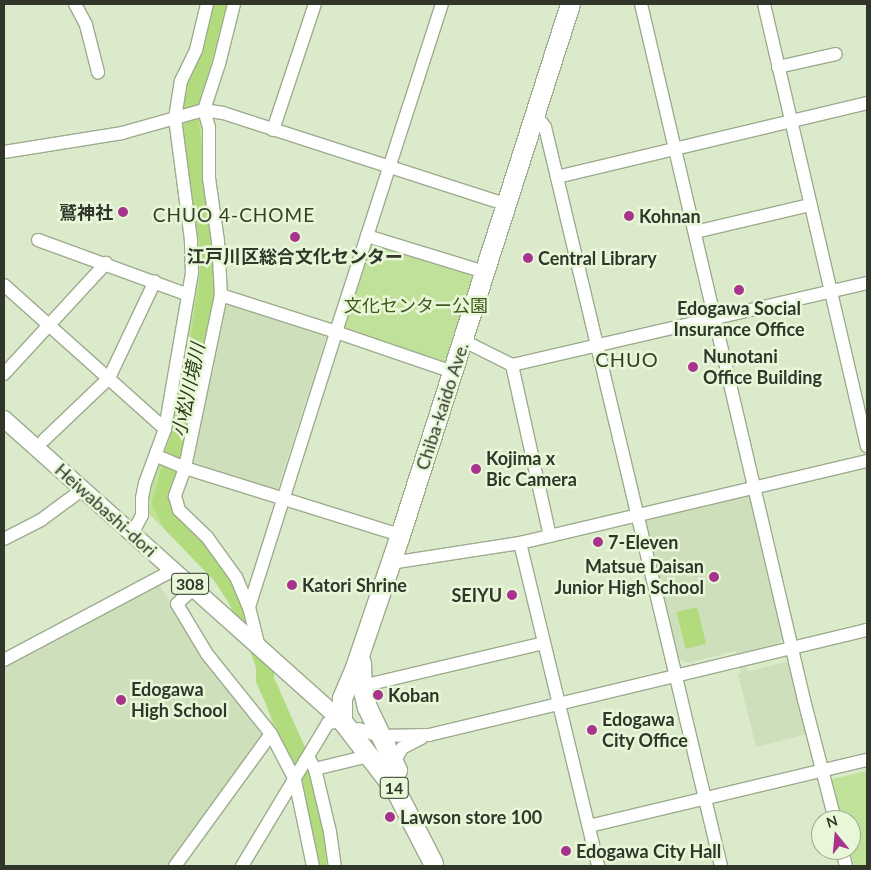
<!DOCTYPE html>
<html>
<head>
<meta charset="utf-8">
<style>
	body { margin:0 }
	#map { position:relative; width:871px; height:870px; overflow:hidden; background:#dbeacb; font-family:Lato,"Noto Sans JP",sans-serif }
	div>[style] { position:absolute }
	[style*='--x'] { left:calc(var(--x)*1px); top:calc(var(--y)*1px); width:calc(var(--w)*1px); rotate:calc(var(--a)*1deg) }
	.built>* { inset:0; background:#cee0bb }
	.green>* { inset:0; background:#c0e19a; transform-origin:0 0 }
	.water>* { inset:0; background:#b1db7d; transform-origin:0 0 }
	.river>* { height:18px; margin:-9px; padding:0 9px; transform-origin:9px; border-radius:9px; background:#b1db7d }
	.roads { filter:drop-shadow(1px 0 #9dab8e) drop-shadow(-1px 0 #9dab8e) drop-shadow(0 1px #9dab8e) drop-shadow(0 -1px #9dab8e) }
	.minor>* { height:12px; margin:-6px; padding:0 6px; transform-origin:6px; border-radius:6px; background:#fff }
	.major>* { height:16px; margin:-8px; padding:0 8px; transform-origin:8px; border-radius:8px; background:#fff }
	.highway>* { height:19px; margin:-9.5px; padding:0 9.5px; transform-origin:9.5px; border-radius:9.5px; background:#fff }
	.dots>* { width:14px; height:14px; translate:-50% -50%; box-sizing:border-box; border:2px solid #e8f7d8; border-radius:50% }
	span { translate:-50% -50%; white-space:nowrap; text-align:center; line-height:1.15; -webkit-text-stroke:5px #e8f7d8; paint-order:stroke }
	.shield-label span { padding:1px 4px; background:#e8f7d8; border:1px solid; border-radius:4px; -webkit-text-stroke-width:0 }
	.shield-label { font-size:16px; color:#30362a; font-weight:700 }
	.poi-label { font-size:18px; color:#30362a; font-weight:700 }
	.right { translate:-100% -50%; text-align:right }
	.left { translate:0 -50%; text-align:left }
	.park-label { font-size:18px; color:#3f5919 }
	.street-label { font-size:18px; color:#30362a }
	.neighbourhood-label { font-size:19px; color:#343f27; letter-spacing:1px }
	.water-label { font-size:19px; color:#293913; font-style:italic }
	.quarter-label { font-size:20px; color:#343f27; letter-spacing:1px }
	.frame { position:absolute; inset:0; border:5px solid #30362a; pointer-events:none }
	.north { position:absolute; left:811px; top:810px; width:50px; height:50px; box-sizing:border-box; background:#e8f7d8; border:1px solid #9eaa92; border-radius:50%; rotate:343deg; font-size:14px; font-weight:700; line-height:20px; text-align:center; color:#30362a }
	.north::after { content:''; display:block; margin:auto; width:18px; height:22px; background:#a7338c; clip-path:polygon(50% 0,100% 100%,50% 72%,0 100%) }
</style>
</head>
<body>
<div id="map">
	<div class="built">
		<i style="clip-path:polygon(223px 297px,327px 335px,277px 491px,196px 465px,192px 457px)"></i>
		<i style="clip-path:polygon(751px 493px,784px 636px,778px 644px,743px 652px,748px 671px,790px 661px,807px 734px,756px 747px,738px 674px,741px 673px,736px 651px,687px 663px,678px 659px,644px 518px)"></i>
		<i style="clip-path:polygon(159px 584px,203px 656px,265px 734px,170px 866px,4px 866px,4px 665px)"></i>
	</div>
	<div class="green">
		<i style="clip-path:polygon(209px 4px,231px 4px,202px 103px,219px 294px,172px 496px,235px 579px,247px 615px,238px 614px,217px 581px,147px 512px,146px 499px,191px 295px,178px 121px,181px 91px)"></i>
		<i style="left:369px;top:240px;width:117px;height:96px;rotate:17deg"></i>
		<i style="clip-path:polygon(253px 659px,278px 685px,301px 751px,291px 770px,279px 747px)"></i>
		<i style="clip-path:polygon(308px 763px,333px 866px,315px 866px,297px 781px)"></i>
		<i style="clip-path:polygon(866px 771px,867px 866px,854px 866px,850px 850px,851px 820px,842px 820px,832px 779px)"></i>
	</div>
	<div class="water">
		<i style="left:697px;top:607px;width:38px;height:21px;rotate:76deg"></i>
	</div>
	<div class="river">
		<i style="--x:218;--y:4;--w:78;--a:105.6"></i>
		<i style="--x:197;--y:79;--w:30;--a:110"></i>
		<i style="--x:187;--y:107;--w:149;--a:81.1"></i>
		<i style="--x:210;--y:254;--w:31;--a:94"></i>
		<i style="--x:208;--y:285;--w:122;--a:99.5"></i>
		<i style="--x:188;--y:405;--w:102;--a:105.4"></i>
		<i style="--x:161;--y:503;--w:24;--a:62"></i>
		<i style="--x:172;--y:524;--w:72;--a:46.1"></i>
		<i style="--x:222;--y:576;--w:27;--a:57"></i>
		<i style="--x:237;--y:599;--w:71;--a:66.7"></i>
		<i style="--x:265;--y:664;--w:16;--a:90"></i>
		<i style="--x:265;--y:680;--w:83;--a:65.9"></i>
		<i style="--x:307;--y:776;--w:14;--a:69"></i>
		<i style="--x:312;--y:789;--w:77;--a:86.3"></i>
	</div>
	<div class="roads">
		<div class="minor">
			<i style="--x:75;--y:4;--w:24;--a:62"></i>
			<i style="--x:86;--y:25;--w:49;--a:75.7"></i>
			<i style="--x:234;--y:4;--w:62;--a:104"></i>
			<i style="--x:219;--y:64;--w:48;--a:108.1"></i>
			<i style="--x:204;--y:110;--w:18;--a:74"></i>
			<i style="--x:209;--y:127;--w:51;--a:90"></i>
			<i style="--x:209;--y:178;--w:64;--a:81.9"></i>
			<i style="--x:218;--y:241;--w:54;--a:86.8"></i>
			<i style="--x:221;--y:295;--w:177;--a:101.8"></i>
			<i style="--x:185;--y:468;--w:30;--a:110"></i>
			<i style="--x:175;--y:496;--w:15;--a:74"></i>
			<i style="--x:179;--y:510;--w:39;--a:44"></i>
			<i style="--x:207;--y:537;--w:49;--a:54.1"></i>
			<i style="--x:236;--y:577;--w:33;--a:67"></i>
			<i style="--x:249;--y:607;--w:38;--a:76"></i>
			<i style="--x:641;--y:4;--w:715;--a:76.82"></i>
			<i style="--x:804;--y:700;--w:124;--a:75.5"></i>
			<i style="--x:764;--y:4;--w:454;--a:76.9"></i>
			<i style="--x:778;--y:67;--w:59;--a:-12.6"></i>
			<i style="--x:534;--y:121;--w:8;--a:14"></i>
			<i style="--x:542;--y:123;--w:5;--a:53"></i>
			<i style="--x:545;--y:127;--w:760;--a:76.6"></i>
			<i style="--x:273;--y:130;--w:133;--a:-71.6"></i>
			<i style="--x:4;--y:152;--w:120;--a:-9.1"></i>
			<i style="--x:122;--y:133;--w:85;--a:-15.7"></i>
			<i style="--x:204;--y:110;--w:19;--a:9"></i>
			<i style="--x:223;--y:113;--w:299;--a:17.9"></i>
			<i style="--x:557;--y:177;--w:319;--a:-13.4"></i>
			<i style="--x:695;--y:232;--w:118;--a:-13.2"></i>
			<i style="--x:367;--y:236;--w:123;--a:17"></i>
			<i style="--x:38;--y:240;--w:160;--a:20.1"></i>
			<i style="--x:4;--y:285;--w:216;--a:41.8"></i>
			<i style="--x:221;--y:295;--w:121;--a:17.8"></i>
			<i style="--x:336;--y:332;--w:345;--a:-72.1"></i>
			<i style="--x:464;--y:341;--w:54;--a:26.6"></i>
			<i style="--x:512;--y:365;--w:364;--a:-13"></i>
			<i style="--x:512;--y:365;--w:175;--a:77.5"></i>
			<i style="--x:4;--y:374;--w:151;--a:-47.4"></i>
			<i style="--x:44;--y:440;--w:90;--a:-43.6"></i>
			<i style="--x:109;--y:378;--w:107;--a:-64.6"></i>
			<i style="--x:157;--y:456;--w:30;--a:23"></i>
			<i style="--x:185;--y:468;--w:225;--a:17.3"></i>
			<i style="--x:132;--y:534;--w:21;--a:-62"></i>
			<i style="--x:142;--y:515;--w:17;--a:-90"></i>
			<i style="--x:142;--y:498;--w:15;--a:-79"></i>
			<i style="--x:145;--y:483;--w:58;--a:-69.7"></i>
			<i style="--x:165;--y:429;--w:158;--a:-80.2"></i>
			<i style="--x:192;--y:273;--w:33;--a:-92"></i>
			<i style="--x:191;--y:240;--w:123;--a:-97.5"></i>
			<i style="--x:175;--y:118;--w:37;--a:-81"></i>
			<i style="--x:181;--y:81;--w:34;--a:-64"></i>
			<i style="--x:196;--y:50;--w:47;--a:-76.6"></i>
			<i style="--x:4;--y:539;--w:42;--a:-27.2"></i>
			<i style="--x:41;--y:520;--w:52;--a:-36.4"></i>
			<i style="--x:520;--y:543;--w:332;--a:76.4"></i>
			<i style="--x:391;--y:563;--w:131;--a:-8.8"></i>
			<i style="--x:520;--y:543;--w:357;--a:-13.3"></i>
			<i style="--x:194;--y:588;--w:23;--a:137"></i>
			<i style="--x:177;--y:604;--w:58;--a:59"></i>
			<i style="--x:207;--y:654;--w:102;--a:51.3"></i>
			<i style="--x:271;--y:734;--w:52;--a:62.4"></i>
			<i style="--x:295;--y:780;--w:88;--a:78.2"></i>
			<i style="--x:249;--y:607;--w:288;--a:-72.4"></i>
			<i style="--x:336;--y:332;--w:124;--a:18.9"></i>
			<i style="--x:4;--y:660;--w:191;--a:-28"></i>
			<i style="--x:362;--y:686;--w:187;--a:-13.3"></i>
			<i style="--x:359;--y:729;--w:21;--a:19"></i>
			<i style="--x:379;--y:736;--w:50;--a:-1.1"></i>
			<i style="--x:429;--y:735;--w:450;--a:-13.5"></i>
			<i style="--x:308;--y:757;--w:14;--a:60"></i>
			<i style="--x:315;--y:769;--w:65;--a:76.6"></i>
			<i style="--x:330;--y:832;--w:34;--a:82"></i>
			<i style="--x:396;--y:767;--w:8;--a:-90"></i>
			<i style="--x:396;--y:759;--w:13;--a:-61"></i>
			<i style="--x:402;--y:748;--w:22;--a:-27"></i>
			<i style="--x:315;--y:769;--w:46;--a:-13.7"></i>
			<i style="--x:360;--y:758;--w:11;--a:-49"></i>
			<i style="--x:589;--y:826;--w:286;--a:-13.4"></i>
			<i style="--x:842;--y:850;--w:16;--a:76"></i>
			<i style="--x:175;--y:866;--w:163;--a:-54"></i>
			<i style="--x:242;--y:866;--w:167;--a:-59"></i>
			<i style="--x:328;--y:723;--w:14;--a:-8"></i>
		</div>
		<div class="major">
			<i style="--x:4;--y:419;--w:453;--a:41.8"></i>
		</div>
		<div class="highway">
			<i style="--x:361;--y:662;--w:24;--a:88"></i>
			<i style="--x:362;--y:686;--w:22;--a:77"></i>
			<i style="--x:367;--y:707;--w:70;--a:64.5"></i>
			<i style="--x:433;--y:863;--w:81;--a:-117.2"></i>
			<i style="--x:396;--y:791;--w:88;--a:-127.6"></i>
			<i style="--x:342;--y:721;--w:23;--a:-90"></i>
			<i style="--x:342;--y:698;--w:34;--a:-67"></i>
			<i style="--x:355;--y:667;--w:139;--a:-71.2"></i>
			<i style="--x:400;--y:535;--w:558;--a:-72.25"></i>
		</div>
	</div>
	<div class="dots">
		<i style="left:123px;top:212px;background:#a7338c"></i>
		<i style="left:629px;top:216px;background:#a7338c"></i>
		<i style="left:295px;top:237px;background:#a7338c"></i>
		<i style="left:528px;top:258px;background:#a7338c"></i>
		<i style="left:739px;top:290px;background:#a7338c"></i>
		<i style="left:693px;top:367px;background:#a7338c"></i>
		<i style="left:476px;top:469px;background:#a7338c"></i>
		<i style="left:598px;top:542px;background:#a7338c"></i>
		<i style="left:714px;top:577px;background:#a7338c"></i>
		<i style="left:292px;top:585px;background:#a7338c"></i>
		<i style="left:512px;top:595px;background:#a7338c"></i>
		<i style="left:378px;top:695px;background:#a7338c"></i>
		<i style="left:121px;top:700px;background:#a7338c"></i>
		<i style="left:592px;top:730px;background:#a7338c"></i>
		<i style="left:390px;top:817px;background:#a7338c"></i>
		<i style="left:566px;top:851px;background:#a7338c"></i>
	</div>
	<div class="shield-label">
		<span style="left:190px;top:584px">308</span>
		<span style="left:394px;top:788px">14</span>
	</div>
	<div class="poi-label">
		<span class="right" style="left:113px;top:212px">鷲神社</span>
		<span class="left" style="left:639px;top:216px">Kohnan</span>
		<span style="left:295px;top:256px">江戸川区総合文化センター</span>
		<span class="left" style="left:538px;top:258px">Central Library</span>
		<span style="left:739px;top:319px">Edogawa Social<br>Insurance Office</span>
		<span class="left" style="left:703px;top:367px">Nunotani<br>Office Building</span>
		<span class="left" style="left:486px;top:469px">Kojima x<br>Bic Camera</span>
		<span class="left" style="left:608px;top:542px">7-Eleven</span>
		<span class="right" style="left:704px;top:577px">Matsue Daisan<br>Junior High School</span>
		<span class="left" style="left:302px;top:585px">Katori Shrine</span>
		<span class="right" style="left:502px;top:595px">SEIYU</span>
		<span class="left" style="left:131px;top:700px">Edogawa<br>High School</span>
		<span class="left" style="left:388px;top:695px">Koban</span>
		<span class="left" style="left:602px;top:730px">Edogawa<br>City Office</span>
		<span class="left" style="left:400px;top:817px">Lawson store 100</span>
		<span class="left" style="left:576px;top:851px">Edogawa City Hall</span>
	</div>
	<div class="park-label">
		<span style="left:416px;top:305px">文化センター公園</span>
	</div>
	<div class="street-label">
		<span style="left:442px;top:406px;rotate:-72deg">Chiba-kaido Ave.</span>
		<span style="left:106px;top:510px;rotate:42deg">Heiwabashi-dori</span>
	</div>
	<div class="neighbourhood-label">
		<span style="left:234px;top:215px">CHUO 4-CHOME</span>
	</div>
	<div class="water-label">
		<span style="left:188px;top:390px;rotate:-78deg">小松川境川</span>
	</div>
	<div class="quarter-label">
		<span style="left:627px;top:359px">CHUO</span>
	</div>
	<div class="frame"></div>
	<div class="north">N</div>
</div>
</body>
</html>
